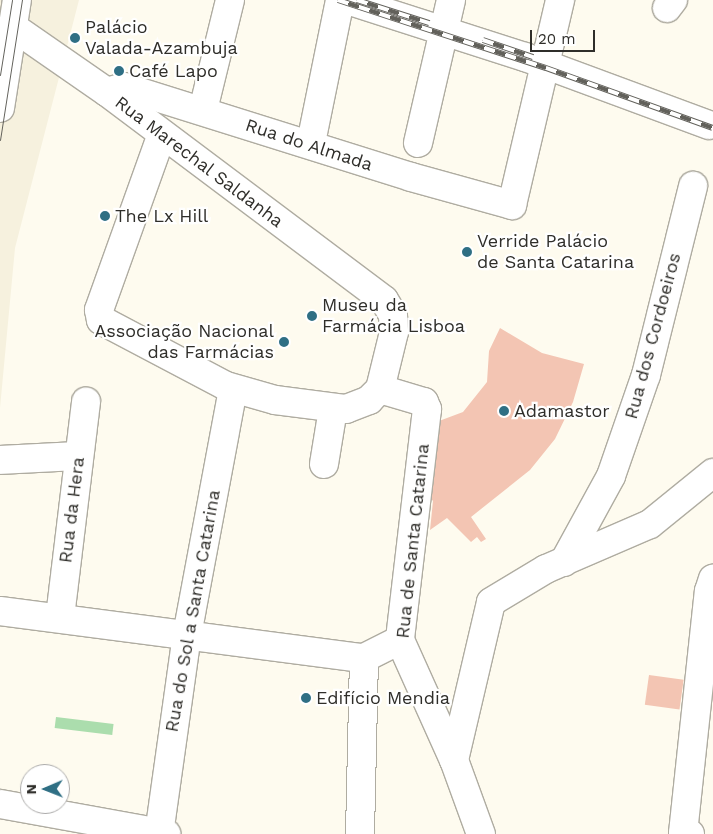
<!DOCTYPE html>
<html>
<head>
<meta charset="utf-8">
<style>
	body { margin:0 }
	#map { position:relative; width:713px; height:834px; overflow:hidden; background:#fefbef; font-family:"Work Sans",sans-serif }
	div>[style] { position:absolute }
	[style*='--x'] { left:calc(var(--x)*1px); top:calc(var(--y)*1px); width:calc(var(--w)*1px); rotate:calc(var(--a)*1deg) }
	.built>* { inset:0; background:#f6f1de }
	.green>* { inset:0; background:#f3c5b3; transform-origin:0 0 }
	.water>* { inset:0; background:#abddad; transform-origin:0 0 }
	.roads { filter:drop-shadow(1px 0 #afaca1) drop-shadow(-1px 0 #afaca1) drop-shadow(0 1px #afaca1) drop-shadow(0 -1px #afaca1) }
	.minor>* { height:28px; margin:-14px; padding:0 14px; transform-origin:14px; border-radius:14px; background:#fff }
	.tram>* { height:1px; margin:-0.5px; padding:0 0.5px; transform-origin:0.5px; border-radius:0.5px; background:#62615b }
	.rail>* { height:5.5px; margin-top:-2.75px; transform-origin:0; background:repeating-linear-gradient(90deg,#fff 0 11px,#62615b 0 22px); box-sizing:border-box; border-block:1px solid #62615b }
	.dots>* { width:14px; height:14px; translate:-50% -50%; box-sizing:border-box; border:2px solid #fff; border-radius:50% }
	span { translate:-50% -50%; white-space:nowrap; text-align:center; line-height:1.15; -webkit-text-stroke:4.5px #fff; paint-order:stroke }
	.poi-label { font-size:18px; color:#2f2e2a }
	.left { translate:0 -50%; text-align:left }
	.right { translate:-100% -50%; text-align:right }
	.street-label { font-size:18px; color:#2f2e2a }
	.north { position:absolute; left:20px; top:764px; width:50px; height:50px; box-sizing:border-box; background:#fff; border:1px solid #acabaa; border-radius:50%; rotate:269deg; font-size:14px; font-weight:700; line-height:20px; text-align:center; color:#2f2e2a }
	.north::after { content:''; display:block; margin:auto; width:18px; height:22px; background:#2f6f84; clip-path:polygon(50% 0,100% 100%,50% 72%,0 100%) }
	.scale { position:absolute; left:530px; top:30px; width:65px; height:22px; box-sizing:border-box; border:2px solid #2f2e2a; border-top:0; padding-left:6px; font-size:15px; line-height:18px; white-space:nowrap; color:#2f2e2a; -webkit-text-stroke:4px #fff; paint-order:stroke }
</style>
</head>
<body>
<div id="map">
	<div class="built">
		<i style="clip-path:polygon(0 0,79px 0,15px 248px,0 408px)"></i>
	</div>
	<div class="green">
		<i style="clip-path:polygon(500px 328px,542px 353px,584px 364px,573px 402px,555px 439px,530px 470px,471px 517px,486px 539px,481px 542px,477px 537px,471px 542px,447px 518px,430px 530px,433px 501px,426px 493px,439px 421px,463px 412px,487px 382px,489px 351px)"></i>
		<i style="left:649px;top:675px;width:35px;height:30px;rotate:8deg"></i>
	</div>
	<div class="water">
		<i style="left:56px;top:717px;width:58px;height:11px;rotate:7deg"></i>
	</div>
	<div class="roads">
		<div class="minor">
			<i style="--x:347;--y:0;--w:187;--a:17.8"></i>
			<i style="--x:525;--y:57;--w:196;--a:20.3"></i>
			<i style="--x:667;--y:8;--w:10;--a:-53"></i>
			<i style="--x:13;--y:27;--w:114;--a:34.7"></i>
			<i style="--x:107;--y:92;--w:346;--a:36.9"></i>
			<i style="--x:384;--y:300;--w:17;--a:59"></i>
			<i style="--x:393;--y:315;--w:17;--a:87"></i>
			<i style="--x:394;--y:332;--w:59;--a:103.8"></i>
			<i style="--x:107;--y:92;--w:18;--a:-16"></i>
			<i style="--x:124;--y:87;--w:301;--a:17.4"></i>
			<i style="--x:411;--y:177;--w:105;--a:15.5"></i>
			<i style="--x:512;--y:205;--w:211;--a:-76.8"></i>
			<i style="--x:0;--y:108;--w:109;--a:-81.1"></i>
			<i style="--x:203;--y:110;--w:113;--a:-76.2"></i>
			<i style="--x:313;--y:133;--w:136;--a:-78.5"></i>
			<i style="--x:162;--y:134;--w:187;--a:109.7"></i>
			<i style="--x:99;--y:310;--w:10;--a:79"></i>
			<i style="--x:101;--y:320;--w:141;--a:27.8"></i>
			<i style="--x:226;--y:386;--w:51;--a:15.9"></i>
			<i style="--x:275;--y:400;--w:72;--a:7.2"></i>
			<i style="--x:346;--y:409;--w:25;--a:-21"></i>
			<i style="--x:369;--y:400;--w:16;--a:-45"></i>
			<i style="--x:418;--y:143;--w:147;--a:-77"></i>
			<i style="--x:380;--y:389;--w:46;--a:16.5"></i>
			<i style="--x:424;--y:402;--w:8;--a:67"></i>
			<i style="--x:427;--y:409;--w:233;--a:96.7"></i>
			<i style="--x:400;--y:640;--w:132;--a:65.8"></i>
			<i style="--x:454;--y:760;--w:79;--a:70"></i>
			<i style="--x:0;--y:460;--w:78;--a:-2.9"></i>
			<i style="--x:324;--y:464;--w:56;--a:-80.7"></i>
			<i style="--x:564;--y:562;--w:98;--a:-61.3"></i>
			<i style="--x:611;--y:476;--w:107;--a:-70.9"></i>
			<i style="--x:646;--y:375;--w:195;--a:-76"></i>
			<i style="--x:0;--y:611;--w:367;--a:7.4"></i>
			<i style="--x:364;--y:658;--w:40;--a:-26.6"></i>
			<i style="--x:60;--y:617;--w:217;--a:-83.1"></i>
			<i style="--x:454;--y:760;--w:162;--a:-76.8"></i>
			<i style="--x:491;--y:602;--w:64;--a:-31"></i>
			<i style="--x:546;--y:569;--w:113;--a:-23.4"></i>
			<i style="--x:650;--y:524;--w:81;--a:-39"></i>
			<i style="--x:0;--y:804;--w:169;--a:10.2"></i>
			<i style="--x:159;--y:834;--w:201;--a:-82"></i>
			<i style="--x:187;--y:635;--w:250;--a:-79.4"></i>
			<i style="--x:360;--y:834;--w:176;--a:-88.7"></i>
			<i style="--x:690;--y:834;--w:7;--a:-172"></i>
			<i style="--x:683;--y:833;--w:243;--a:-83.9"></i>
			<i style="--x:709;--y:591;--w:13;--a:-72"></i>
		</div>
	</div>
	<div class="tram">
		<i style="--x:0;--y:75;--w:76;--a:-80.9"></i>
		<i style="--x:0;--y:140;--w:142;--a:-81.1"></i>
	</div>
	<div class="rail">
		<i style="--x:338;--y:0;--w:219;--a:18.1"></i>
		<i style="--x:546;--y:68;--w:177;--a:19.8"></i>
		<i style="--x:357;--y:0;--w:76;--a:17.7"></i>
		<i style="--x:483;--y:40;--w:53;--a:18.8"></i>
	</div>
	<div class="dots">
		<i style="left:75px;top:38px;background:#2f6f84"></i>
		<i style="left:119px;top:71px;background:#2f6f84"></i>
		<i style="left:105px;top:216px;background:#2f6f84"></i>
		<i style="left:467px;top:252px;background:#2f6f84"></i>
		<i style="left:312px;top:316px;background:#2f6f84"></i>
		<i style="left:284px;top:342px;background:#2f6f84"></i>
		<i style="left:504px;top:411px;background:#2f6f84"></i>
		<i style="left:306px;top:698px;background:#2f6f84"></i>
	</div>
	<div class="poi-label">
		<span class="left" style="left:85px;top:38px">Palácio<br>Valada-Azambuja</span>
		<span class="left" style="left:129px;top:71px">Café Lapo</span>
		<span class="left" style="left:115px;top:216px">The Lx Hill</span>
		<span class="left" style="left:477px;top:252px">Verride Palácio<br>de Santa Catarina</span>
		<span class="left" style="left:322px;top:316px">Museu da<br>Farmácia Lisboa</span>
		<span class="right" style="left:274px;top:342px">Associação Nacional<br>das Farmácias</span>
		<span class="left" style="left:514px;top:411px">Adamastor</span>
		<span class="left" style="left:316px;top:698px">Edifício Mendia</span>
	</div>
	<div class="street-label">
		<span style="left:309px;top:145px;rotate:18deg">Rua do Almada</span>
		<span style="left:199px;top:162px;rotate:37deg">Rua Marechal Saldanha</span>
		<span style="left:653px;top:336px;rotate:-75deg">Rua dos Cordoeiros</span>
		<span style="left:72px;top:510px;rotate:-83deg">Rua da Hera</span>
		<span style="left:413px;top:541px;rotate:-84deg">Rua de Santa Catarina</span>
		<span style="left:193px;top:611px;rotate:-80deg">Rua do Sol a Santa Catarina</span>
	</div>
	<div class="north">N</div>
	<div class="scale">20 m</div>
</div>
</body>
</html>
